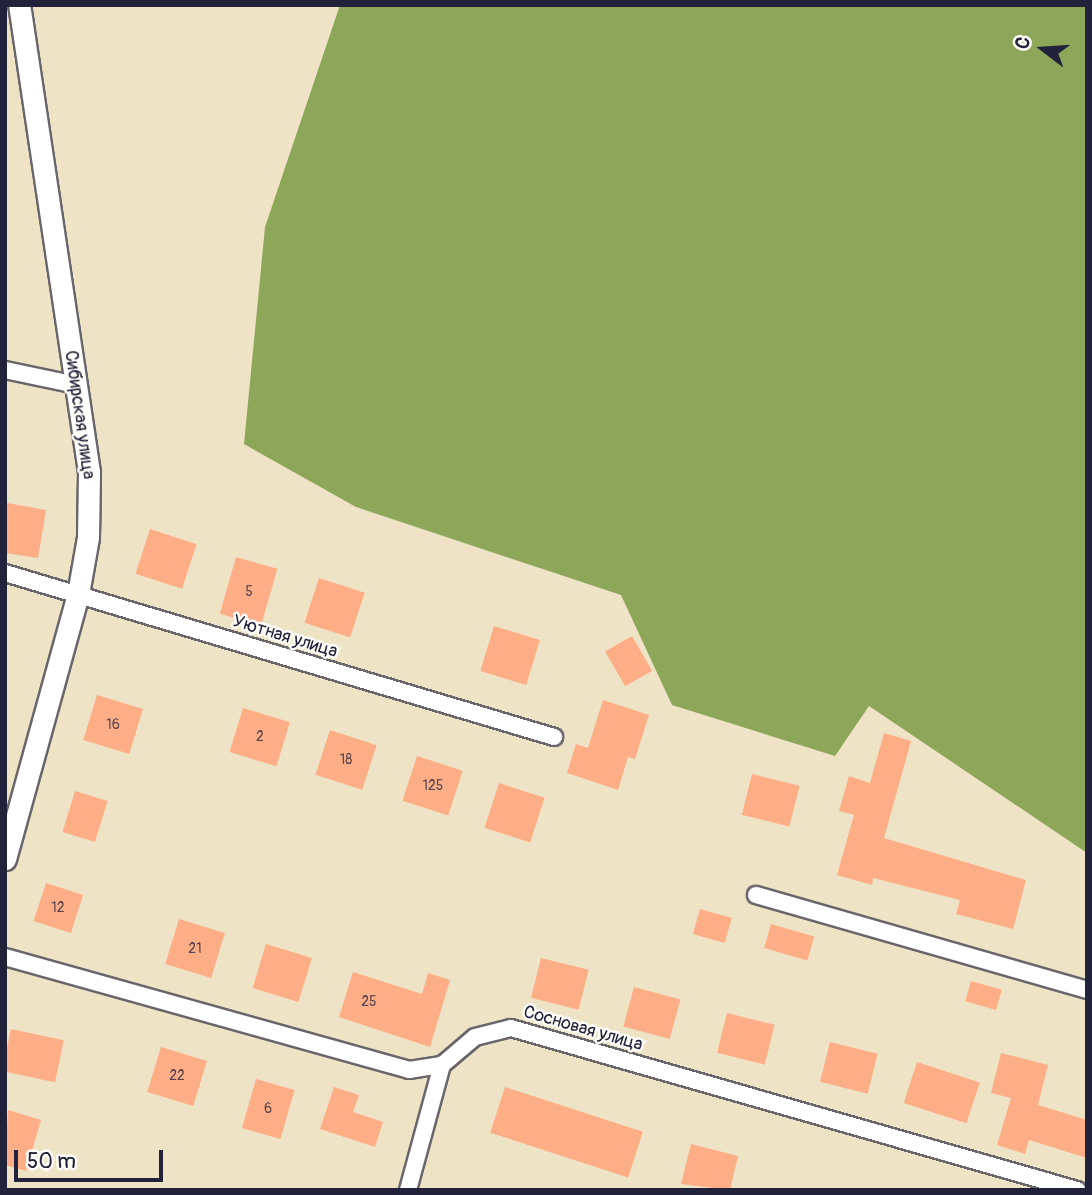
<!DOCTYPE html>
<html>
<head>
<meta charset="utf-8">
<style>
	body { margin:0 }
	#map { position:relative; width:1092px; height:1195px; overflow:hidden; background:#eee3c5; font-family:Pangolin,sans-serif }
	div>[style] { position:absolute }
	[style*='--x'] { left:calc(var(--x)*1px); top:calc(var(--y)*1px); width:calc(var(--w)*1px); rotate:calc(var(--a)*1deg) }
	.forest>* { inset:0; background:#8da659 }
	.building>* { inset:0; background:#fdae87; transform-origin:0 0 }
	.roads { filter:drop-shadow(2px 0 #69666b) drop-shadow(-2px 0 #69666b) drop-shadow(0 2px #69666b) drop-shadow(0 -2px #69666b) }
	.street>* { height:16px; margin:-8px; padding:0 8px; transform-origin:8px; border-radius:8px; background:#fff }
	.secondary>* { height:21px; margin:-10.5px; padding:0 10.5px; transform-origin:10.5px; border-radius:10.5px; background:#fff }
	span { translate:-50% -50%; white-space:nowrap; text-align:center; line-height:1.15; -webkit-text-stroke:5px #fdfcf7; paint-order:stroke }
	.number-label { font-size:14px; color:#59454e }
	.number-label span { -webkit-text-stroke-width:0 }
	.street-label { font-size:18px; color:#22223b }
	.frame { position:absolute; inset:0; border:7px solid #22223b; pointer-events:none }
	.north { position:absolute; left:1008px; top:14px; width:70px; height:70px; -webkit-text-stroke:5px #fdfcf7; paint-order:stroke; rotate:287deg; font-size:19px; font-weight:700; line-height:28px; text-align:center; color:#22223b }
	.north::after { content:''; display:block; margin:auto; width:24px; height:32px; background:#22223b; clip-path:polygon(50% 0,100% 100%,50% 72%,0 100%) }
	.scale { position:absolute; left:14px; top:1150px; width:149px; height:32px; box-sizing:border-box; border:4px solid #22223b; border-top:0; padding-left:9px; font-size:21px; line-height:24px; white-space:nowrap; color:#22223b; -webkit-text-stroke:5px #fdfcf7; paint-order:stroke }
</style>
</head>
<body>
<div id="map">
	<div class="forest">
		<i style="clip-path:polygon(340px 5px,1087px 5px,1087px 853px,869px 706px,835px 756px,672px 705px,621px 595px,356px 507px,244px 444px,265px 227px)"></i>
	</div>
	<div class="building">
		<i style="clip-path:polygon(7px 503px,46px 510px,38px 558px,5px 553px)"></i>
		<i style="left:150px;top:529px;width:49px;height:47px;rotate:18deg"></i>
		<i style="left:236px;top:557px;width:43px;height:59px;rotate:16deg"></i>
		<i style="left:319px;top:578px;width:48px;height:47px;rotate:18deg"></i>
		<i style="left:494px;top:626px;width:48px;height:47px;rotate:17deg"></i>
		<i style="left:632px;top:636px;width:40px;height:31px;rotate:60deg"></i>
		<i style="left:97px;top:695px;width:48px;height:47px;rotate:17deg"></i>
		<i style="clip-path:polygon(603px 700px,649px 715px,635px 759px,628px 757px,618px 790px,567px 773px,576px 744px,588px 748px)"></i>
		<i style="left:243px;top:708px;width:49px;height:46px;rotate:17deg"></i>
		<i style="left:330px;top:730px;width:49px;height:47px;rotate:18deg"></i>
		<i style="clip-path:polygon(884px 733px,911px 741px,884px 838px,1026px 880px,1013px 929px,956px 914px,960px 900px,873px 878px,872px 885px,837px 875px,854px 815px,839px 811px,849px 776px,870px 783px)"></i>
		<i style="left:417px;top:756px;width:48px;height:47px;rotate:18deg"></i>
		<i style="left:752px;top:774px;width:49px;height:42px;rotate:14deg"></i>
		<i style="left:499px;top:783px;width:48px;height:47px;rotate:18deg"></i>
		<i style="left:75px;top:791px;width:34px;height:43px;rotate:17deg"></i>
		<i style="left:46px;top:883px;width:39px;height:40px;rotate:18deg"></i>
		<i style="left:700px;top:909px;width:33px;height:26px;rotate:16deg"></i>
		<i style="left:179px;top:919px;width:48px;height:47px;rotate:17deg"></i>
		<i style="left:771px;top:924px;width:45px;height:25px;rotate:16deg"></i>
		<i style="left:266px;top:944px;width:48px;height:46px;rotate:17deg"></i>
		<i style="left:541px;top:958px;width:49px;height:41px;rotate:14deg"></i>
		<i style="clip-path:polygon(353px 972px,422px 994px,428px 973px,450px 980px,430px 1047px,339px 1017px)"></i>
		<i style="left:971px;top:981px;width:32px;height:21px;rotate:16deg"></i>
		<i style="left:634px;top:987px;width:48px;height:41px;rotate:15deg"></i>
		<i style="left:727px;top:1013px;width:49px;height:41px;rotate:14deg"></i>
		<i style="left:11px;top:1029px;width:54px;height:43px;rotate:12deg"></i>
		<i style="left:830px;top:1042px;width:49px;height:41px;rotate:14deg"></i>
		<i style="left:161px;top:1047px;width:48px;height:47px;rotate:17deg"></i>
		<i style="clip-path:polygon(1001px 1053px,1048px 1065px,1038px 1105px,1087px 1120px,1087px 1158px,1029px 1140px,1025px 1154px,997px 1145px,1011px 1098px,991px 1093px)"></i>
		<i style="left:917px;top:1062px;width:66px;height:43px;rotate:18deg"></i>
		<i style="left:256px;top:1079px;width:40px;height:51px;rotate:16deg"></i>
		<i style="clip-path:polygon(334px 1087px,359px 1095px,353px 1112px,383px 1122px,375px 1147px,320px 1129px)"></i>
		<i style="left:505px;top:1087px;width:145px;height:48px;rotate:18deg"></i>
		<i style="clip-path:polygon(8px 1110px,41px 1120px,26px 1171px,5px 1165px)"></i>
		<i style="clip-path:polygon(691px 1144px,738px 1156px,730px 1190px,681px 1184px)"></i>
	</div>
	<div class="roads">
		<div class="street">
			<i style="--x:5;--y:370;--w:73;--a:11.9"></i>
			<i style="--x:5;--y:573;--w:573;--a:16.63"></i>
			<i style="--x:756;--y:895;--w:344;--a:16"></i>
			<i style="--x:5;--y:957;--w:420;--a:15.6"></i>
			<i style="--x:409;--y:1070;--w:33;--a:-9"></i>
			<i style="--x:442;--y:1065;--w:43;--a:-40.3"></i>
			<i style="--x:475;--y:1037;--w:37;--a:-14"></i>
			<i style="--x:511;--y:1028;--w:589;--a:15.97"></i>
			<i style="--x:408;--y:1190;--w:130;--a:-74.8"></i>
		</div>
		<div class="secondary">
			<i style="--x:5;--y:859;--w:275;--a:-74.6"></i>
			<i style="--x:78;--y:594;--w:58;--a:-80"></i>
			<i style="--x:88;--y:537;--w:65;--a:-89.1"></i>
			<i style="--x:89;--y:472;--w:472;--a:-98.5"></i>
		</div>
	</div>
	<div class="number-label">
		<span style="left:249px;top:592px">5</span>
		<span style="left:113px;top:725px">16</span>
		<span style="left:260px;top:737px">2</span>
		<span style="left:346px;top:760px">18</span>
		<span style="left:433px;top:786px">125</span>
		<span style="left:58px;top:908px">12</span>
		<span style="left:195px;top:949px">21</span>
		<span style="left:369px;top:1002px">25</span>
		<span style="left:177px;top:1076px">22</span>
		<span style="left:268px;top:1109px">6</span>
	</div>
	<div class="street-label">
		<span style="left:79px;top:415px;rotate:82deg">Сибирская улица</span>
		<span style="left:285px;top:637px;rotate:17deg">Уютная улица</span>
		<span style="left:583px;top:1029px;rotate:16deg">Сосновая улица</span>
	</div>
	<div class="frame"></div>
	<div class="north">С</div>
	<div class="scale">50 m</div>
</div>
</body>
</html>
